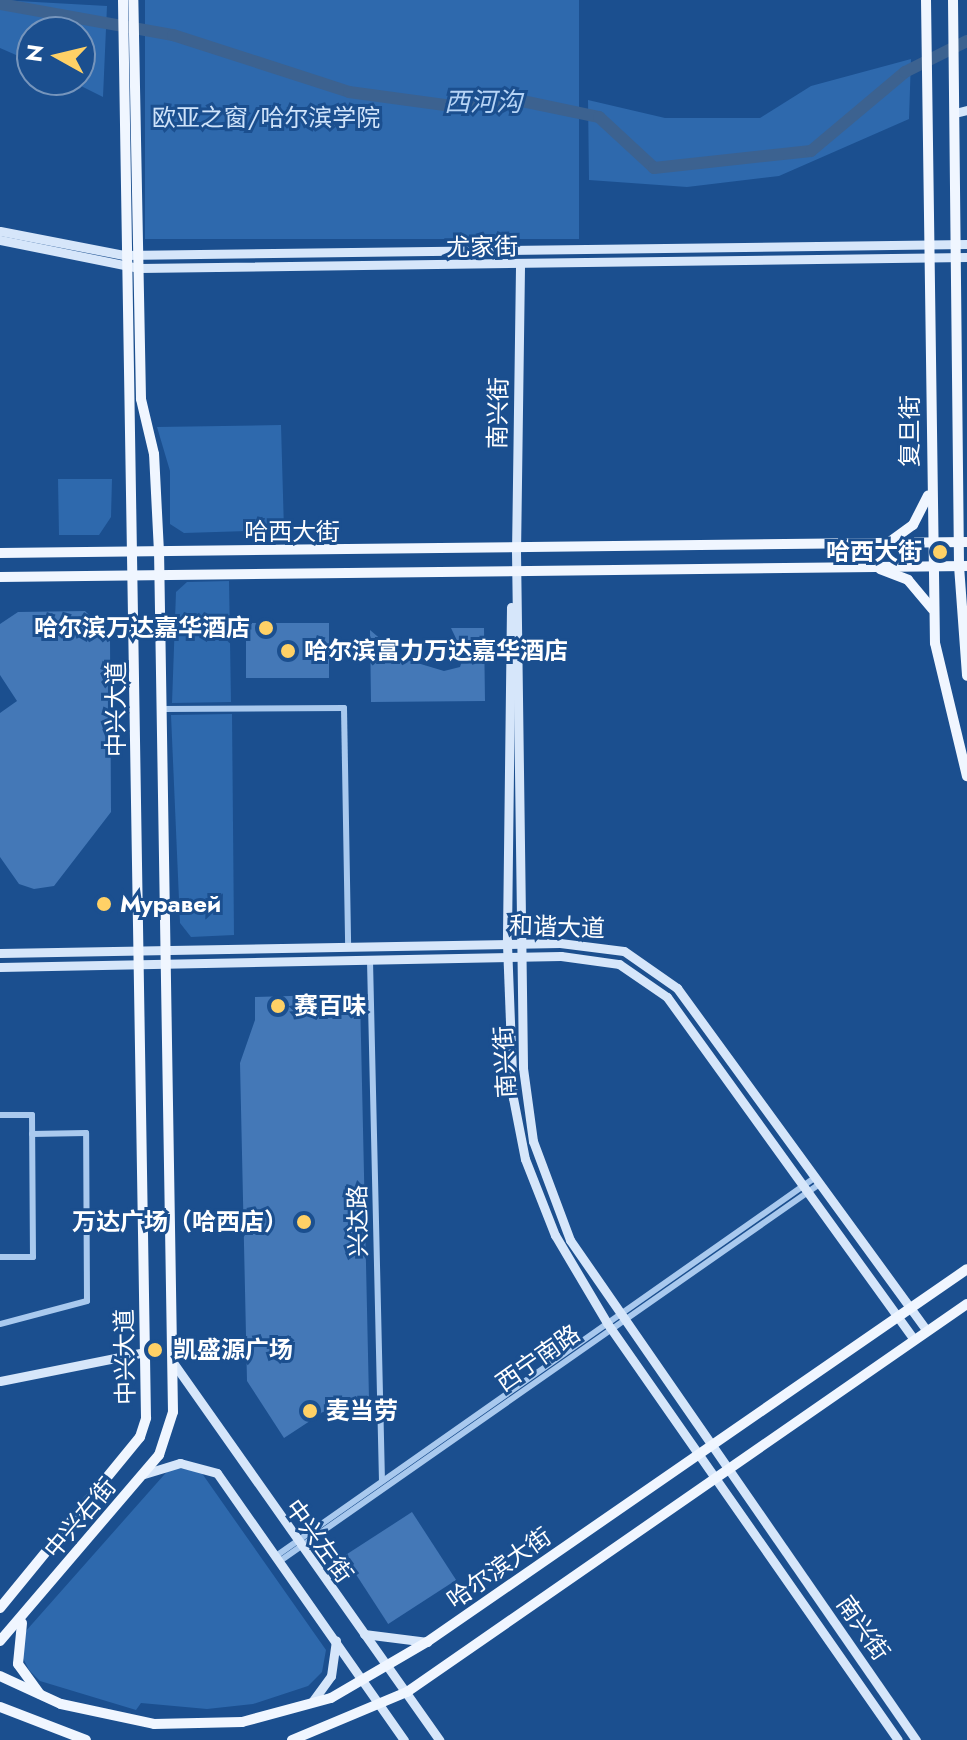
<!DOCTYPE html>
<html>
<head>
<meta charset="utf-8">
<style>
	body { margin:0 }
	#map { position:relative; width:967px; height:1740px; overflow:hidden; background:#1b4f8f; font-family:Jost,"Noto Sans SC",sans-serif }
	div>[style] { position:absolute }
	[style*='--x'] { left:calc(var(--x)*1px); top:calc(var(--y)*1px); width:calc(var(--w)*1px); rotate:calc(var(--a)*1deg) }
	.green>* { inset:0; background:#2e69ad; transform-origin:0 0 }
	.river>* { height:12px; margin:-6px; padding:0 6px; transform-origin:6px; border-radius:6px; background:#3c6290 }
	.building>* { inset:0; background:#4478b7; transform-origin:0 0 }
	.street>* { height:6px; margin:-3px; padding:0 3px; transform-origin:3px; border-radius:3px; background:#a9c9ee }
	.secondary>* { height:9px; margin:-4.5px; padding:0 4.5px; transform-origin:4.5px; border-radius:4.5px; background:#d6e6fa }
	.primary>* { height:10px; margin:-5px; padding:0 5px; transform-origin:5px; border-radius:5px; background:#f0f6ff }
	.dots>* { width:22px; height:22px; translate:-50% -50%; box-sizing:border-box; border:4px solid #1b4f8f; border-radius:50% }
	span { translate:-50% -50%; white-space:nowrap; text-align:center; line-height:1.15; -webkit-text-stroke:6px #1b4f8f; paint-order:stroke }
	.park-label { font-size:24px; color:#cfe3fa }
	.street-label { font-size:24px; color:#fff }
	.poi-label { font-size:24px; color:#fff; font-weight:700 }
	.right { translate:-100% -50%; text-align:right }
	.left { translate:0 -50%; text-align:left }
	.water-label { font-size:26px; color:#b5d3f5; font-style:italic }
	.north { position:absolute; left:16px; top:16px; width:80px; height:80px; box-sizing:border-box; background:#1b4f8f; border:2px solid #7695bc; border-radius:50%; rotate:278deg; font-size:22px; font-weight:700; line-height:32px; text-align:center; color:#fff }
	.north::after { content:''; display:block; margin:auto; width:28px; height:36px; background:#ffd166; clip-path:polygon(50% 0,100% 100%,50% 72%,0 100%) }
</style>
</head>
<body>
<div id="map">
	<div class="green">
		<i style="clip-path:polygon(0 0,107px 6px,103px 97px,69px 80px,80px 80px,80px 32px,32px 32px,32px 62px,0 48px)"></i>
		<i style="left:145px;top:0;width:434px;height:239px"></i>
		<i style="clip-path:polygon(911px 59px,909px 119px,779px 176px,687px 187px,589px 180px,588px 100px,665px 118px,760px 118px,811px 86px)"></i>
		<i style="clip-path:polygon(281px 425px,284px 530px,184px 533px,170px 524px,170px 471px,157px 427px)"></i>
		<i style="clip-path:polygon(58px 479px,112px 479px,111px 517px,99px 535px,59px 535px)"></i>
		<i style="clip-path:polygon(229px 581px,231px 702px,172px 703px,176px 592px,187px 582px)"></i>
		<i style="clip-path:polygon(232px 714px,234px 935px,191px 937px,180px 923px,171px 715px)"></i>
		<i style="clip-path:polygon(171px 1467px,201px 1472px,326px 1650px,322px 1672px,308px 1686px,253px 1704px,207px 1709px,141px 1703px,136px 1710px,40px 1681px,29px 1670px,23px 1658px,25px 1632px)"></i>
	</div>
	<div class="river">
		<i style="--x:0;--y:4;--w:176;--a:10.2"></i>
		<i style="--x:173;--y:35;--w:185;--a:17.9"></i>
		<i style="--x:349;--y:92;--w:104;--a:7.7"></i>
		<i style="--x:452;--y:106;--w:70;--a:-4.1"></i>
		<i style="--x:522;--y:101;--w:79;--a:11.7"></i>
		<i style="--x:599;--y:117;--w:75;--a:42.8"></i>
		<i style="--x:654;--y:168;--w:158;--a:-6.2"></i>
		<i style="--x:811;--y:151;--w:123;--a:-40"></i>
		<i style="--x:905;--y:72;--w:69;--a:-26.6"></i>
	</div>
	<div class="building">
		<i style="clip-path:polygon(85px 611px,110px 636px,111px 812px,54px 886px,34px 889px,19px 884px,0 857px,0 713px,17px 701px,0 675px,0 624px,18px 612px)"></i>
		<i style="left:246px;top:623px;width:83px;height:55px"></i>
		<i style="clip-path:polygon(451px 628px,484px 628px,485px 701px,371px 702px,370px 630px,404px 659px,444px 671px,460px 667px,464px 655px)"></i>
		<i style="clip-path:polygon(360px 994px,369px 1399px,342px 1400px,284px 1438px,247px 1381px,240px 1063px,255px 1020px,255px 997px)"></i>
		<i style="left:412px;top:1512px;width:81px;height:81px;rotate:57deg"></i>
	</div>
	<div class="street">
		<i style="--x:162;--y:709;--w:182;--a:-0.3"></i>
		<i style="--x:344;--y:708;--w:238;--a:89"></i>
		<i style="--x:370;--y:961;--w:520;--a:88.68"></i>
		<i style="--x:0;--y:1115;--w:32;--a:0"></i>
		<i style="--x:32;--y:1115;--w:142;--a:89.6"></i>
		<i style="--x:33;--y:1257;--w:33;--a:180"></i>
		<i style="--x:0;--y:1324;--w:90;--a:-14.8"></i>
		<i style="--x:87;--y:1301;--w:168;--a:-90.3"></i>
		<i style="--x:86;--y:1133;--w:54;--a:178.9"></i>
		<i style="--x:276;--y:1556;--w:656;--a:-35.07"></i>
		<i style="--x:280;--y:1561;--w:656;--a:-34.95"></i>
	</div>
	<div class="secondary">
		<i style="--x:955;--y:113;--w:12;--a:-14"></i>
		<i style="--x:0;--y:231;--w:126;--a:11"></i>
		<i style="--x:124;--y:255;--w:843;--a:-0.75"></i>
		<i style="--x:0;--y:240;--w:142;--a:11.4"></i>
		<i style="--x:139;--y:268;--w:828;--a:-0.76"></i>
		<i style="--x:520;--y:267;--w:284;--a:90.8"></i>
		<i style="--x:516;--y:551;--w:517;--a:89.22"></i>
		<i style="--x:523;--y:1068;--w:74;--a:82.2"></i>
		<i style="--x:533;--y:1141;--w:106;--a:69.5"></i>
		<i style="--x:570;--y:1240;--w:608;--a:55.32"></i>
		<i style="--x:511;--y:607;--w:337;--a:90.7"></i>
		<i style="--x:507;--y:944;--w:154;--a:87.8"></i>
		<i style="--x:513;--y:1098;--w:62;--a:78.9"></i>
		<i style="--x:525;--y:1159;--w:82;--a:68.5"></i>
		<i style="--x:555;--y:1235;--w:102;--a:59.4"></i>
		<i style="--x:607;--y:1323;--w:508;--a:55.09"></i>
		<i style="--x:0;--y:953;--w:560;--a:-1.02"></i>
		<i style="--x:560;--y:943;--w:64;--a:7.1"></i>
		<i style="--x:624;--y:951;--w:65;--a:34.9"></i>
		<i style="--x:677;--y:988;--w:423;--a:53.9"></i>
		<i style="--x:0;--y:967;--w:561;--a:-1.12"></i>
		<i style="--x:561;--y:956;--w:59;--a:7.9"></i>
		<i style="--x:619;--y:964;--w:58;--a:34.5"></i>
		<i style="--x:667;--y:997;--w:420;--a:54.2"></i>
		<i style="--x:172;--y:1361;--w:464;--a:54.8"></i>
		<i style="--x:0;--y:1381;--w:148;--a:-11.3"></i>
		<i style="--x:144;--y:1474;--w:38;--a:-17"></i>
		<i style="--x:180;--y:1463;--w:38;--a:15"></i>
		<i style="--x:217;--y:1473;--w:326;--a:55"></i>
		<i style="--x:364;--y:1634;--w:64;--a:7.2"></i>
		<i style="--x:312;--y:1702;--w:32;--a:-54"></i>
		<i style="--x:331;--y:1676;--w:36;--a:-82"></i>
	</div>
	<div class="primary">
		<i style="--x:926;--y:0;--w:643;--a:89.2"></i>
		<i style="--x:935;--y:643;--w:137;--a:76.5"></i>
		<i style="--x:953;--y:0;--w:566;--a:89.39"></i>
		<i style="--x:959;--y:566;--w:110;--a:85.8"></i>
		<i style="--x:888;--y:543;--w:31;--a:-36"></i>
		<i style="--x:913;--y:525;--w:33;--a:-63"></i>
		<i style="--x:0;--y:553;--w:967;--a:-0.65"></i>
		<i style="--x:880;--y:569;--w:30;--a:21"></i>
		<i style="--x:908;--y:580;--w:38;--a:50"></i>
		<i style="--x:0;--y:577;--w:967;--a:-0.65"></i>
		<i style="--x:0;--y:1608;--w:221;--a:-50.7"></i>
		<i style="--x:140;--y:1437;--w:20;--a:-72"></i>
		<i style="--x:146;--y:1418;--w:1418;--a:-90.93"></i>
		<i style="--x:22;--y:1623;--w:41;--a:95.6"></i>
		<i style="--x:18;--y:1664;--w:37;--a:54"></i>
		<i style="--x:0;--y:1641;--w:245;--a:-49.5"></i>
		<i style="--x:159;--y:1455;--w:45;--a:-72"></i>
		<i style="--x:173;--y:1412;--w:860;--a:-90.93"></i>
		<i style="--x:159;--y:552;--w:98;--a:-92.9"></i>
		<i style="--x:154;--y:454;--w:57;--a:-103.3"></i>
		<i style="--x:141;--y:399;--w:399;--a:-91.1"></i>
		<i style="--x:0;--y:1676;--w:67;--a:24.7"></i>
		<i style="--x:61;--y:1704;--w:95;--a:12.1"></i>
		<i style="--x:154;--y:1724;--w:88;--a:-1.3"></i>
		<i style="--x:242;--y:1722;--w:92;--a:-15.1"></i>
		<i style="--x:331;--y:1698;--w:111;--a:-30.3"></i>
		<i style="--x:427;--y:1642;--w:656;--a:-34.63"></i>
		<i style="--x:0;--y:1707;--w:92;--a:21"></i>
		<i style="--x:292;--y:1740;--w:125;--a:-22.7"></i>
		<i style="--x:407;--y:1692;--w:681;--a:-34.72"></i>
	</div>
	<div class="dots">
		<i style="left:940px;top:552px;background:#ffd166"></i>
		<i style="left:266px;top:628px;background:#ffd166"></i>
		<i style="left:288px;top:651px;background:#ffd166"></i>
		<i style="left:104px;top:904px;background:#ffd166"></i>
		<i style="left:278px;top:1006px;background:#ffd166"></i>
		<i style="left:304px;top:1222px;background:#ffd166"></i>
		<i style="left:155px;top:1350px;background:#ffd166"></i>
		<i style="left:310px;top:1411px;background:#ffd166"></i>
	</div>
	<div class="park-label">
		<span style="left:266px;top:118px">欧亚之窗/哈尔滨学院</span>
	</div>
	<div class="street-label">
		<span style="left:482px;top:247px;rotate:-1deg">尤家街</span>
		<span style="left:498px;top:413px;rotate:-89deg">南兴街</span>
		<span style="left:910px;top:431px;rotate:-90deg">复旦街</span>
		<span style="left:292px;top:532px">哈西大街</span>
		<span style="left:116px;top:709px;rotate:-90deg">中兴大道</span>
		<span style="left:557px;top:927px;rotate:2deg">和谐大道</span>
		<span style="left:505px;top:1062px;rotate:-93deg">南兴街</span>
		<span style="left:358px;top:1221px;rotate:-91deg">兴达路</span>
		<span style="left:125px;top:1357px;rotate:-91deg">中兴大道</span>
		<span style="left:538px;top:1358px;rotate:-35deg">西宁南路</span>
		<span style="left:80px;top:1518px;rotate:-50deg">中兴右街</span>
		<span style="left:319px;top:1541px;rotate:54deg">中兴左街</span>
		<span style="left:499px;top:1568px;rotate:-35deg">哈尔滨大街</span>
		<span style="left:863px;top:1628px;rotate:55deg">南兴街</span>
	</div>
	<div class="poi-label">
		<span class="right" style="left:922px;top:552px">哈西大街</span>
		<span class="right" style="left:250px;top:628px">哈尔滨万达嘉华酒店</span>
		<span class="left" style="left:304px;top:651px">哈尔滨富力万达嘉华酒店</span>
		<span class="left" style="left:120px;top:904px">Муравей</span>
		<span class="left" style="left:294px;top:1006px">赛百味</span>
		<span class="right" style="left:288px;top:1222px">万达广场（哈西店）</span>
		<span class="left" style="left:173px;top:1350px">凯盛源广场</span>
		<span class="left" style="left:326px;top:1411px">麦当劳</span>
	</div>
	<div class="water-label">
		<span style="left:483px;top:103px">西河沟</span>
	</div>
	<div class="north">N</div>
</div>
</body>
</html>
